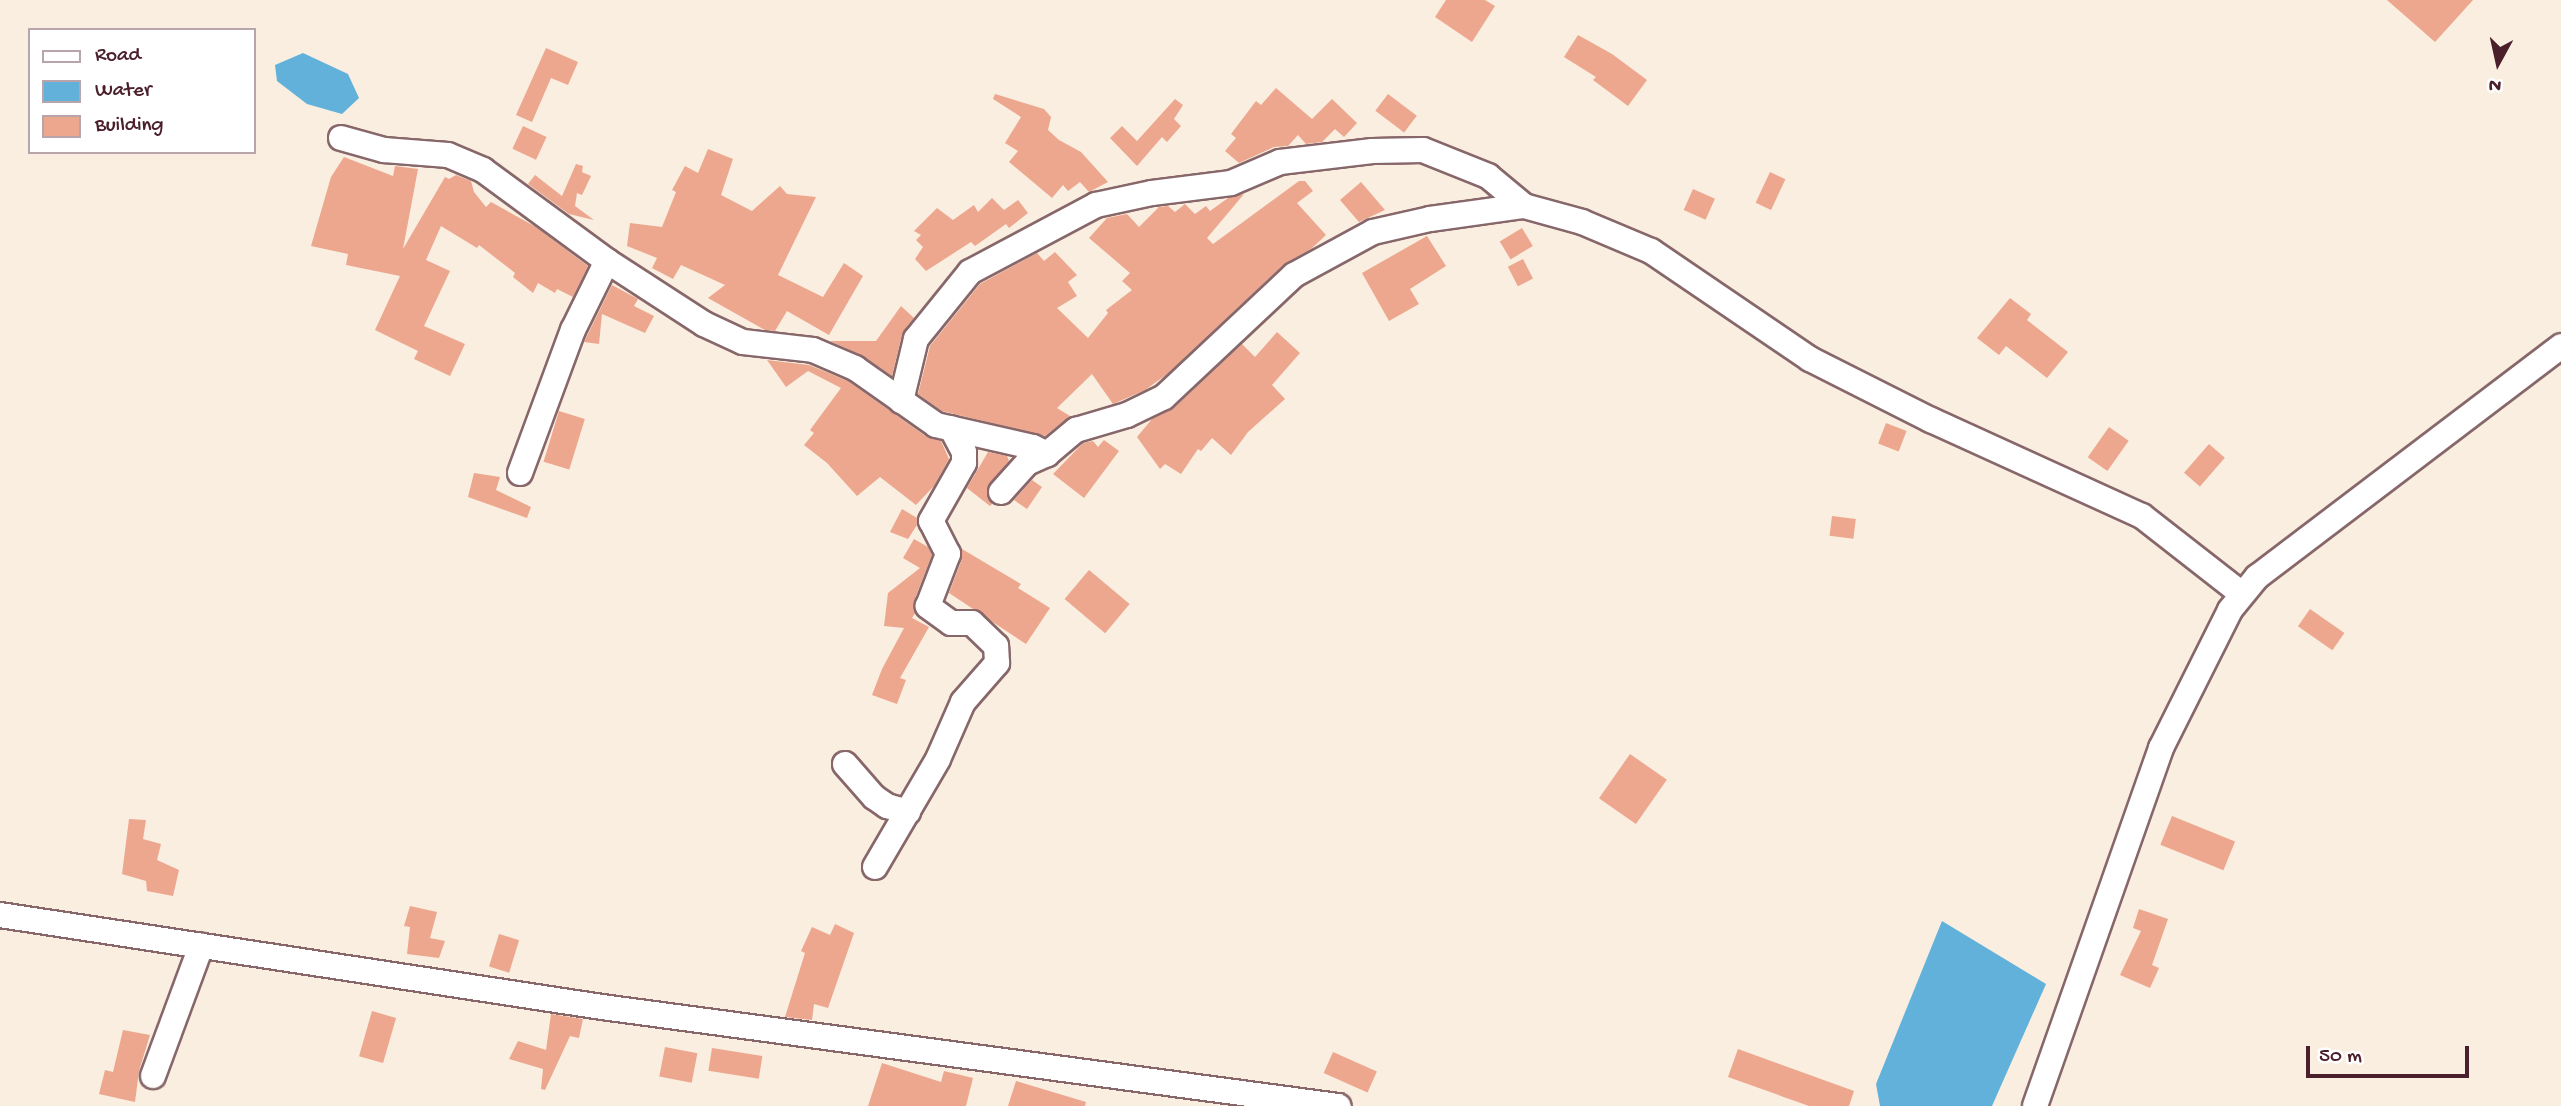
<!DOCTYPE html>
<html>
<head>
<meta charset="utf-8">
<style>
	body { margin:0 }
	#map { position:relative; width:2561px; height:1106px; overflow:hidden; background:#f9eee0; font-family:"Gochi Hand",sans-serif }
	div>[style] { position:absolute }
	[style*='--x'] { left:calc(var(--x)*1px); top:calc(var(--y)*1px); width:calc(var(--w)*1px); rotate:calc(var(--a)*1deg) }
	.water>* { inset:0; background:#61b1db }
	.building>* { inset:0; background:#eda78e; transform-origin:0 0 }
	.roads { filter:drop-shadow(2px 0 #87676a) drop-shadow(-2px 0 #87676a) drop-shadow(0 2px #87676a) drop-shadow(0 -2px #87676a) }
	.minor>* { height:24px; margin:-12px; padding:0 12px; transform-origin:12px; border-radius:12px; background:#fff }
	span { translate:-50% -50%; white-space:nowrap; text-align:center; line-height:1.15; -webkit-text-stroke:5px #fff; paint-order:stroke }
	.legend { position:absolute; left:28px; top:28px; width:228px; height:126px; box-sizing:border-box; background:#fff; border:2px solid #b7a5aa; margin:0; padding:9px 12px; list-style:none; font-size:21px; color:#4a1f2b }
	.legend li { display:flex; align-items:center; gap:14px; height:35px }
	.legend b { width:35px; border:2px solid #b7a5aa }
	.north { position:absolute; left:2463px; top:28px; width:70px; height:70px; -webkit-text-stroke:5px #fff; paint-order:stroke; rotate:188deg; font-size:19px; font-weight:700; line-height:28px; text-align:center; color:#4a1f2b }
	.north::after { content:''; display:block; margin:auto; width:24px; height:32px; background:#4a1f2b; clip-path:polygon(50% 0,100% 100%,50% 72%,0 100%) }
	.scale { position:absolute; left:2306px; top:1046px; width:163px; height:32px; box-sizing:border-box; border:4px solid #4a1f2b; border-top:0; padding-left:9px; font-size:21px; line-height:24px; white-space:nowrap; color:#4a1f2b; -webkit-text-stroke:5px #fff; paint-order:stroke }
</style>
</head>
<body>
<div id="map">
	<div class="water">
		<i style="clip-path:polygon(303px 53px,348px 74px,359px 98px,342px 114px,307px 104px,277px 81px,275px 65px)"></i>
		<i style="clip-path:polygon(1942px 921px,2046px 984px,1992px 1106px,1880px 1106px,1876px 1084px)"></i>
	</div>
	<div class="building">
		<i style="clip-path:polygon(1446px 0,1485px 0,1495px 6px,1472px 42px,1435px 17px)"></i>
		<i style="clip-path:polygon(2387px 0,2473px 0,2435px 42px)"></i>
		<i style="clip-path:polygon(1578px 35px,1612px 54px,1647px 80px,1628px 106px,1593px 80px,1596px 77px,1564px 57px)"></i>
		<i style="clip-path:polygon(546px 48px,578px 62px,568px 85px,551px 78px,532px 122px,516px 115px)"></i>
		<i style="clip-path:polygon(1276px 88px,1312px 119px,1332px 99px,1357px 123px,1344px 137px,1335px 129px,1322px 142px,1306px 144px,1298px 135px,1288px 146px,1274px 147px,1239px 163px,1225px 151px,1236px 138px,1231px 134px,1256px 101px,1261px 105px)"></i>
		<i style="clip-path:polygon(995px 94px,1044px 109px,1051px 117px,1048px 130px,1059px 140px,1081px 152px,1108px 182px,1089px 192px,1080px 182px,1068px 191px,1063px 185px,1052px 198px,1009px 162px,1018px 151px,1005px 143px,1021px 117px,993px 99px)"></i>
		<i style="left:1388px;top:94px;width:36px;height:21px;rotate:37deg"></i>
		<i style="clip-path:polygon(1175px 99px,1183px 105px,1174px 119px,1181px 126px,1167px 142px,1162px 137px,1137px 166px,1110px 138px,1122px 126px,1137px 141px)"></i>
		<i style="left:523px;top:126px;width:26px;height:25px;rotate:25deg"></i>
		<i style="clip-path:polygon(708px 149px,733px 159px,721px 195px,752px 211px,780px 186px,787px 194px,816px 197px,778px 275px,823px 297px,844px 263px,863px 276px,829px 335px,787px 311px,775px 331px,765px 330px,708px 298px,725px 285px,681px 265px,673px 279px,652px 268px,657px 258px,627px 246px,630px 223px,662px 227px,676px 192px,672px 190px,685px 166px,698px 173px)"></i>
		<i style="clip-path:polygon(344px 157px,393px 176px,395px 166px,418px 169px,403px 249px,445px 177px,449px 179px,456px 175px,471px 181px,474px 192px,486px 207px,491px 202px,536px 227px,588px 266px,573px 297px,557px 289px,555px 293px,538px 283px,533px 293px,513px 277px,515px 273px,479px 245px,477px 248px,441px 226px,426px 260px,450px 271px,424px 326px,465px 344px,450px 376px,414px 359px,418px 351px,375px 330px,400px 276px,346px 265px,348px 254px,311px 246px,331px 177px)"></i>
		<i style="clip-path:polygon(576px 164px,583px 166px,582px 172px,591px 176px,582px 195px,577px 193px,575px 206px,594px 220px,569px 214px,528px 184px,535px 175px,562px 196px)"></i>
		<i style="left:1770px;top:172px;width:17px;height:34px;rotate:25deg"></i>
		<i style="clip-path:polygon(1299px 181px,1305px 181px,1313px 191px,1297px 203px,1326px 235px,1311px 249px,1284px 264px,1166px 375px,1145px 390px,1113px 404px,1092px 374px,1057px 408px,1070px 416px,1045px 436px,942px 411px,918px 394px,930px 346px,980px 284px,1037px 253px,1044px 261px,1055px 252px,1077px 275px,1068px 282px,1077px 296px,1057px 308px,1088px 338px,1108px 313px,1106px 310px,1132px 290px,1122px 281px,1130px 273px,1089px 238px,1107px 218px,1127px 214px,1139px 227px,1159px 207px,1168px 206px,1175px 212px,1185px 204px,1195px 214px,1206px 206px,1210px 211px,1228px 198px,1244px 194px,1207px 238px,1213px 244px)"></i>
		<i style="clip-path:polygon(1361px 182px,1385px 210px,1359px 222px,1340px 200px)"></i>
		<i style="left:1693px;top:189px;width:24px;height:23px;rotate:24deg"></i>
		<i style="clip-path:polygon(992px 198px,1004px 210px,1018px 200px,1028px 213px,1009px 228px,1006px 224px,975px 246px,971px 242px,926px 271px,915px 259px,923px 247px,916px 240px,921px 235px,914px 231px,937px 208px,953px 220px,974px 205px,978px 212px)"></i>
		<i style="left:1522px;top:228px;width:21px;height:26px;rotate:59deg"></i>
		<i style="clip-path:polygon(1427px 236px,1446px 266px,1410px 289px,1419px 304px,1389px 321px,1362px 273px)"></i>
		<i style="left:1523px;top:259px;width:22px;height:17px;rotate:63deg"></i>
		<i style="clip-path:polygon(612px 285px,638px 299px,634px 306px,654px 316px,645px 333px,602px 314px,599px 344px,584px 342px)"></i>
		<i style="clip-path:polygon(2010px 298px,2031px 314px,2027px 320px,2068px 352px,2047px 378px,2006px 346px,1999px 355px,1977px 338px)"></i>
		<i style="clip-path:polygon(901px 306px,914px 318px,902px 335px,892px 376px,863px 356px,830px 341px,876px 341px)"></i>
		<i style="clip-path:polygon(1277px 332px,1300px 353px,1272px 385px,1285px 399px,1248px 432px,1231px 455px,1212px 438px,1201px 451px,1198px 449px,1181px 474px,1165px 464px,1160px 469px,1137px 437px,1152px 419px,1174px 408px,1242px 344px,1255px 357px)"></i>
		<i style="clip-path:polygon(767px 360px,809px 365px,848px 381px,927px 437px,941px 441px,949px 459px,934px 486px,916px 505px,880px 477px,857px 496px,827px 463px,804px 445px,814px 433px,810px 430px,841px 388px,808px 371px,786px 387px)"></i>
		<i style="left:559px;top:411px;width:27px;height:53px;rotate:17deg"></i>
		<i style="left:1886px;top:423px;width:22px;height:22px;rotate:21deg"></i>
		<i style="left:2109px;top:427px;width:24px;height:37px;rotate:35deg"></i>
		<i style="clip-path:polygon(1104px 440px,1119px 451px,1084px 498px,1053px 474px,1083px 443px,1093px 441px,1098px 447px)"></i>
		<i style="left:2209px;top:444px;width:21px;height:38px;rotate:41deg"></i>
		<i style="clip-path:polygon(988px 452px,1007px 456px,1009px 461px,987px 488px,992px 504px,990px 506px,967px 488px)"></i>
		<i style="clip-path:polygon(474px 473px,500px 477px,496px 490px,531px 507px,527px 518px,468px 497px)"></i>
		<i style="clip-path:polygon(1032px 480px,1042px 487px,1027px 509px,1014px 500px)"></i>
		<i style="clip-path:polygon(902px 509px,917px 518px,917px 525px,908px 539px,890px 532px)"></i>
		<i style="left:1832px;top:516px;width:24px;height:20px;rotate:7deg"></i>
		<i style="clip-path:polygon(914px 539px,928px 547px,932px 555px,914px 601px,915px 613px,912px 618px,929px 627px,900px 678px,906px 680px,897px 704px,872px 695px,882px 669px,904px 628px,884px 626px,888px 593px,920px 568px,903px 558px)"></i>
		<i style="clip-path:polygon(962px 549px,1021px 584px,1018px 588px,1050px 608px,1026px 644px,949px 593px,962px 559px)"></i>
		<i style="left:1089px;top:570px;width:53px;height:38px;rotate:40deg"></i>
		<i style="left:2310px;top:609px;width:42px;height:21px;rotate:35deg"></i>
		<i style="left:1630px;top:754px;width:45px;height:54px;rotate:35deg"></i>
		<i style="left:2172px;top:816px;width:68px;height:31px;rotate:22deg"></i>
		<i style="clip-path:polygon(129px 819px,146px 820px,143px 839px,161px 844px,157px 860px,179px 870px,173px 896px,147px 891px,146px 881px,122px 874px)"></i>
		<i style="clip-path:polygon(410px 906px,437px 912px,430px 938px,445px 941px,439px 958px,407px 954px,410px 927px,404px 926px)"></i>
		<i style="clip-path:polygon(2139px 909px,2168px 919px,2152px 965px,2159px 968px,2150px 988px,2120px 975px,2141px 931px,2133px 928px)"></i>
		<i style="clip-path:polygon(835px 924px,854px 933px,828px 1008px,814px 1004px,812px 1020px,785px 1017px,805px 953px,801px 951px,812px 927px,830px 935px)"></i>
		<i style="left:499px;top:934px;width:21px;height:34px;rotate:17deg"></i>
		<i style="left:372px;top:1011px;width:25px;height:47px;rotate:16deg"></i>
		<i style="clip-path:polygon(551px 1014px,583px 1019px,579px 1038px,570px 1036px,545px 1090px,541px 1089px,543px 1069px,509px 1059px,518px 1041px,546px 1050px)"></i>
		<i style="clip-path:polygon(123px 1030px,150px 1035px,139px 1071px,135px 1102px,99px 1094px,105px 1070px,113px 1072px)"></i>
		<i style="left:665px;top:1047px;width:33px;height:30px;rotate:11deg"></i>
		<i style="left:712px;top:1048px;width:51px;height:23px;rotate:9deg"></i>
		<i style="clip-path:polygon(1738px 1049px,1854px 1091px,1849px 1106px,1809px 1106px,1728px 1077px)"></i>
		<i style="left:1333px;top:1052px;width:48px;height:23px;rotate:24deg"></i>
		<i style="clip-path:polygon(882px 1063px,941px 1082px,944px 1071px,973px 1078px,966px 1106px,868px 1106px)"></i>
		<i style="clip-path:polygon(1016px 1081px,1086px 1102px,1085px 1106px,1008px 1106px)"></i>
	</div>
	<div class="roads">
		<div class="minor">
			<i style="--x:341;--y:138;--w:45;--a:15.6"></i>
			<i style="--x:384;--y:150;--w:64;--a:4.5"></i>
			<i style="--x:448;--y:155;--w:38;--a:23"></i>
			<i style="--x:483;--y:170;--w:154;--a:36.3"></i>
			<i style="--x:607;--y:261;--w:116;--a:33"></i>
			<i style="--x:704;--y:324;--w:43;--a:24.8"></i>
			<i style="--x:743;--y:342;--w:70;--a:6.5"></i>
			<i style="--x:813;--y:350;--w:46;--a:23.2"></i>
			<i style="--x:855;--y:368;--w:99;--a:35.1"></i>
			<i style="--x:936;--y:425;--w:99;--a:12.8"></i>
			<i style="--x:1033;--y:447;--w:16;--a:27"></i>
			<i style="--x:1047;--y:454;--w:38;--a:-40"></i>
			<i style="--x:1076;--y:430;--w:53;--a:-16.4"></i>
			<i style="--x:1127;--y:415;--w:41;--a:-25.9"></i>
			<i style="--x:1164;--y:397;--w:178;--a:-43.2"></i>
			<i style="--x:1294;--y:275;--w:90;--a:-28.6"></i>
			<i style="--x:1373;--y:232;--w:58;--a:-12.8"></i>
			<i style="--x:1430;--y:219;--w:95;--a:-7.9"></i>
			<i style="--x:1524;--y:206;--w:60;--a:15.4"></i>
			<i style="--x:1582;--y:222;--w:75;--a:22.8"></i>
			<i style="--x:1651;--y:251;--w:192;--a:34.2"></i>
			<i style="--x:1810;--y:359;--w:136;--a:26.8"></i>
			<i style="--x:1931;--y:420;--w:232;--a:24.5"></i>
			<i style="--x:2142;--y:516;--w:127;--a:38"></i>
			<i style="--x:901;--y:401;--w:64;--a:-76.4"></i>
			<i style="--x:916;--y:339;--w:86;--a:-51.1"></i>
			<i style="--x:970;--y:272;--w:143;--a:-28"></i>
			<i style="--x:1096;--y:205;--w:57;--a:-12.1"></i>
			<i style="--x:1152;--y:193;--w:80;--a:-7.2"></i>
			<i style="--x:1231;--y:183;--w:53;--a:-23.2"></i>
			<i style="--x:1280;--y:162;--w:93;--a:-6.8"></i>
			<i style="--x:1372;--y:151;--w:51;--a:-1.1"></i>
			<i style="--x:1423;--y:150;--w:70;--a:21.8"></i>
			<i style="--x:1488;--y:176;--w:47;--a:39.8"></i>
			<i style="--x:520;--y:473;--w:153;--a:-69.7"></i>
			<i style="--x:573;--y:330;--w:77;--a:-63.8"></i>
			<i style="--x:1001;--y:492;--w:39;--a:-48"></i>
			<i style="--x:1027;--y:463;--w:22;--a:-24"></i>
			<i style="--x:845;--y:764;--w:44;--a:48.7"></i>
			<i style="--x:874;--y:797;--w:16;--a:35"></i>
			<i style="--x:887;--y:806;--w:22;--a:16"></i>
			<i style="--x:875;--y:867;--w:125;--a:-59.7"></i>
			<i style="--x:938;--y:759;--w:62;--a:-66.3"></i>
			<i style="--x:963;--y:702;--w:52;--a:-48.9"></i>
			<i style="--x:997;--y:663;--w:17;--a:-93"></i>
			<i style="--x:996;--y:646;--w:33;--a:-136"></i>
			<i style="--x:972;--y:623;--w:21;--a:180"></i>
			<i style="--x:951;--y:623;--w:29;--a:-144"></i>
			<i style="--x:928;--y:606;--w:56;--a:-69"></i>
			<i style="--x:948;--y:554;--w:37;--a:-117"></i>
			<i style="--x:931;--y:521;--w:67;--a:-60.4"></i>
			<i style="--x:964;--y:463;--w:11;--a:-90"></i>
			<i style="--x:964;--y:452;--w:27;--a:-118"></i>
			<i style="--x:0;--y:915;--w:609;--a:8.69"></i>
			<i style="--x:602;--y:1007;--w:743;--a:7.66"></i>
			<i style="--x:153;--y:1076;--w:139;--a:-69.7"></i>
			<i style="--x:2035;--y:1106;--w:380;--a:-70.6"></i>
			<i style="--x:2161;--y:748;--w:154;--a:-63.4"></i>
			<i style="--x:2230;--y:610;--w:43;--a:-50.7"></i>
			<i style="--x:2257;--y:577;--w:382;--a:-37.2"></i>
		</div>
	</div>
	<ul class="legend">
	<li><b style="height:9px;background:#fff"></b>Road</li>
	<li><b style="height:19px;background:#61b1db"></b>Water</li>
	<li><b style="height:19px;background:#eda78e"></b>Building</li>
	</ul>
	<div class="north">N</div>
	<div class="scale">50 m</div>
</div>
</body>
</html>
